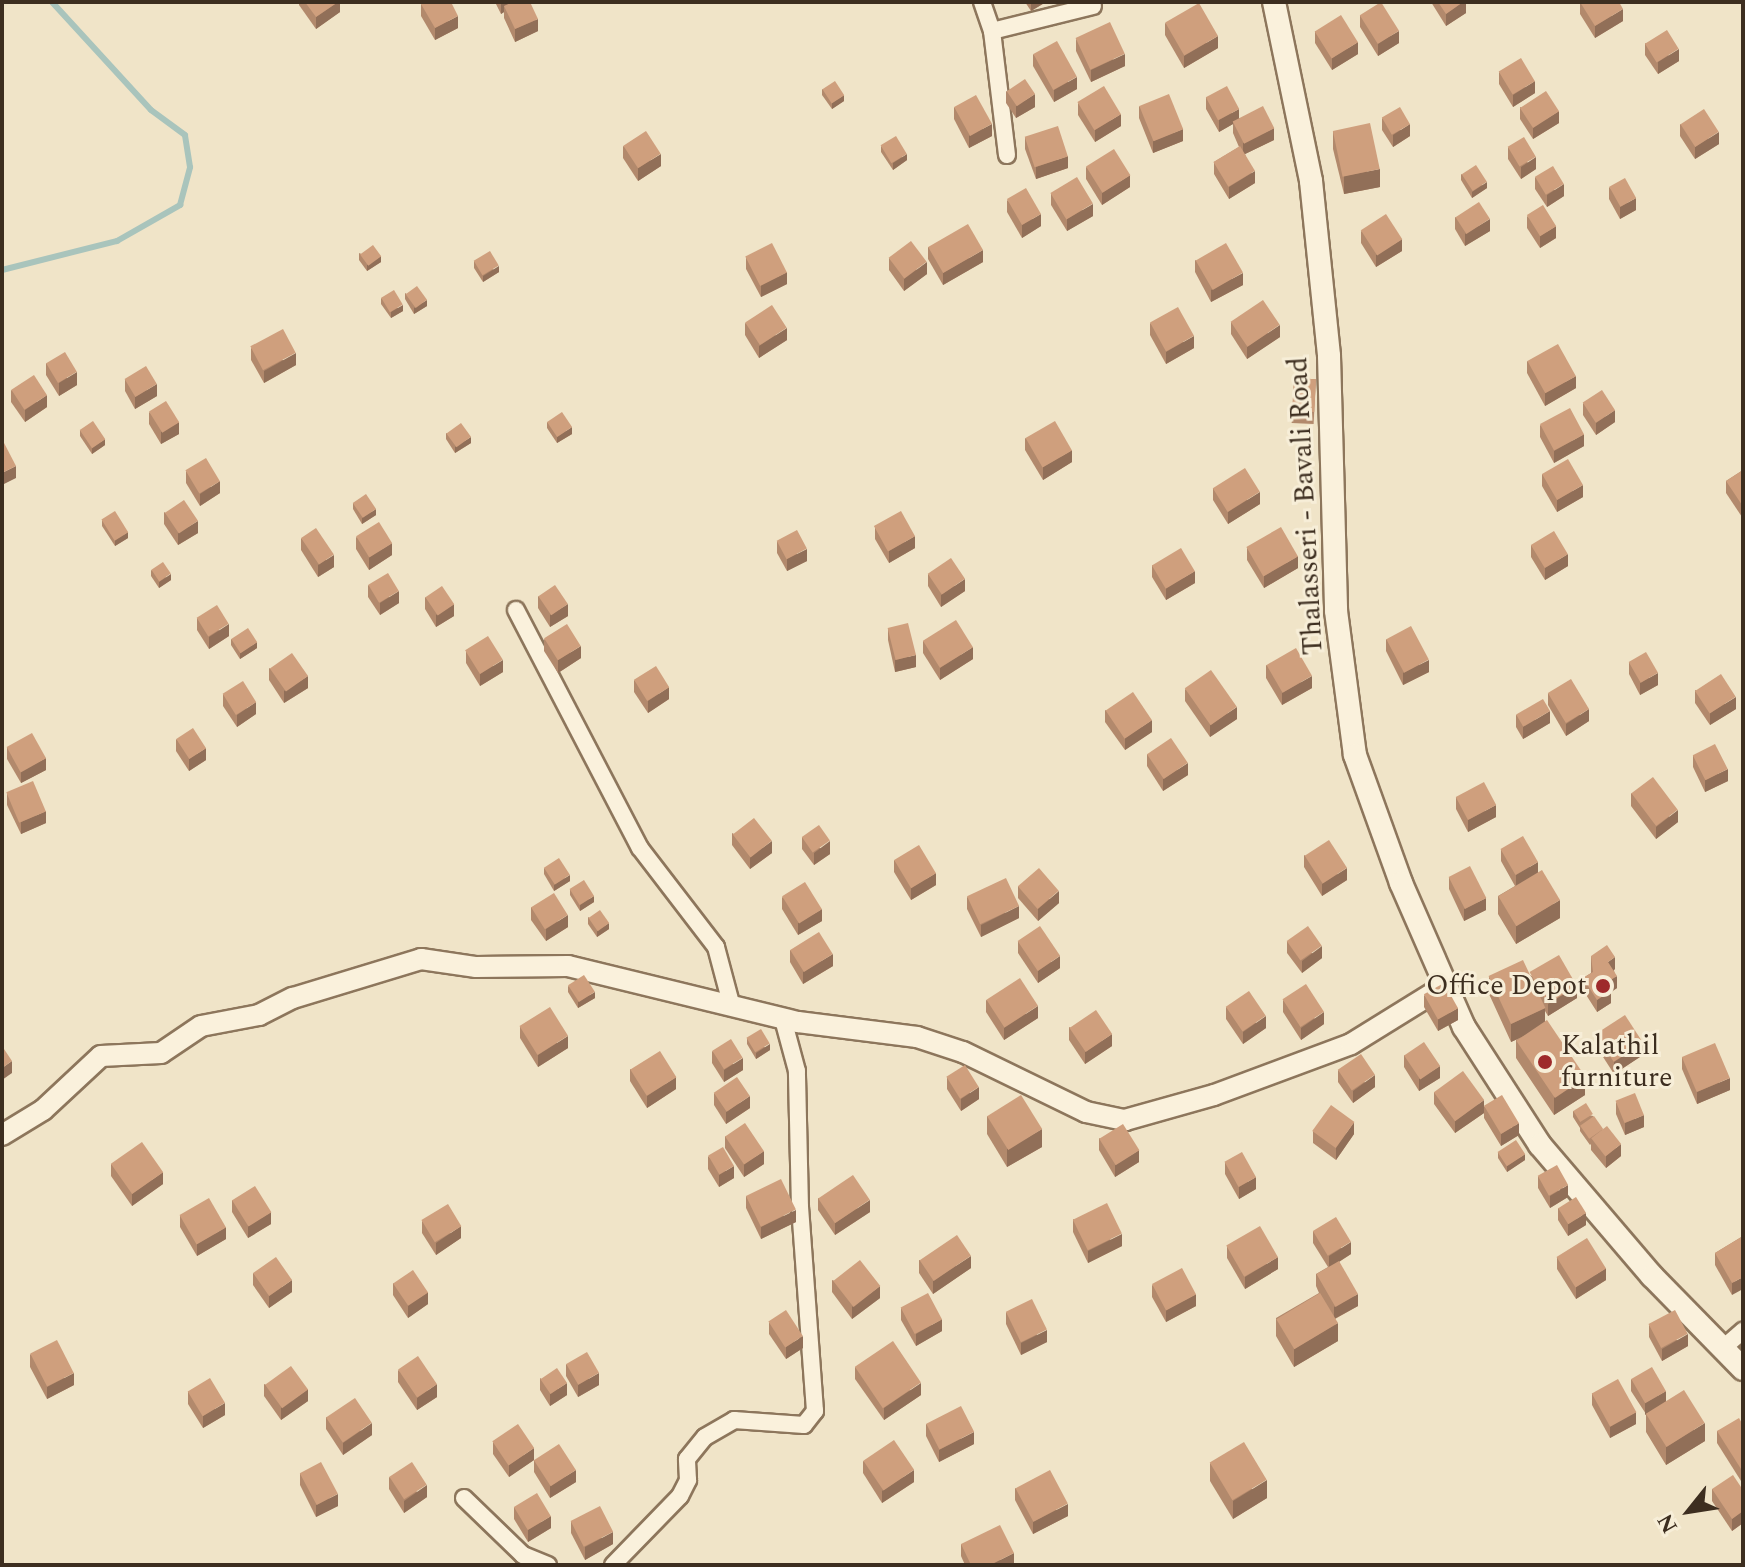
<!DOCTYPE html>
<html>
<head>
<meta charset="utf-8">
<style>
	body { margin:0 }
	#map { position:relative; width:1745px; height:1567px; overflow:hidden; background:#f0e4c8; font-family:Spectral,serif }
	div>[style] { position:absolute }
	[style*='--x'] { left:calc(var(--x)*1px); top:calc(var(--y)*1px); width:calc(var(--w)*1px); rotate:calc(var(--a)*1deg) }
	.stream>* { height:6px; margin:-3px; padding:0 3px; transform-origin:3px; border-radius:3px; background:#a9c4bc }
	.roads { filter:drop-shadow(2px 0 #8d765c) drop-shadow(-2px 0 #8d765c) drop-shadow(0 2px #8d765c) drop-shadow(0 -2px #8d765c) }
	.minor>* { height:16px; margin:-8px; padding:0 8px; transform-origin:8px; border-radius:8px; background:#faf1dc }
	.tertiary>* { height:20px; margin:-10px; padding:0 10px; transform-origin:10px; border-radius:10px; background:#faf1dc }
	.secondary>* { height:22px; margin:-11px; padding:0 11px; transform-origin:11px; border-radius:11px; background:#faf1dc }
	.wall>* { inset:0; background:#b2896c; transform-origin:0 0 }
	.shaded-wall>* { inset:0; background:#916f58 }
	.building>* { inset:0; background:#cf9f7d; transform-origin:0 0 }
	.dots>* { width:22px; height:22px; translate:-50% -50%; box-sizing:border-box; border:4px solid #f7eed8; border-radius:50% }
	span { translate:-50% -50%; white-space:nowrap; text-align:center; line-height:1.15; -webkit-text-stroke:6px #f7eed8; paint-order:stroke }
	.street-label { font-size:28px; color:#3d2e20 }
	.poi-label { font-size:28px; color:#3d2e20 }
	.right { translate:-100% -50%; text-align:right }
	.left { translate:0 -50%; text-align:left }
	.frame { position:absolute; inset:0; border:4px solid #3d2e20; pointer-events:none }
	.north { position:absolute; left:1649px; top:1471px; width:80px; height:80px; -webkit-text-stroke:6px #f7eed8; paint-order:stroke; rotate:240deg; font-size:22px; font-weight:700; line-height:32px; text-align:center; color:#3d2e20 }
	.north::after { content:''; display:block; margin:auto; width:28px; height:36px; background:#3d2e20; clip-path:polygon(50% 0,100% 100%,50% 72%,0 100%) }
</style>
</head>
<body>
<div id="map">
	<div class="stream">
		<i style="--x:2;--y:270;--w:119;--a:-14.2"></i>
		<i style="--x:117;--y:241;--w:73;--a:-29.7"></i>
		<i style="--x:180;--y:205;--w:39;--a:-75"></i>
		<i style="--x:190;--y:167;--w:32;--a:-99"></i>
		<i style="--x:185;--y:135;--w:42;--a:-143.7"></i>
		<i style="--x:151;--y:110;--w:147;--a:-132.5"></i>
	</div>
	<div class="roads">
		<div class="minor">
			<i style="--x:982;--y:2;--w:31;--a:71"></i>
			<i style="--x:992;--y:31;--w:125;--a:83.1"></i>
			<i style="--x:992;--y:31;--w:104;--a:-13.9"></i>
			<i style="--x:516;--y:610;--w:268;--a:62.5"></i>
			<i style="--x:640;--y:848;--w:125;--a:52.5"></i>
			<i style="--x:716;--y:947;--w:62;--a:75.1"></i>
			<i style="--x:1722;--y:1349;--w:28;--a:-41"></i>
			<i style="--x:464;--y:1498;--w:82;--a:44"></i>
			<i style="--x:523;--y:1555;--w:27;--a:22"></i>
			<i style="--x:613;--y:1565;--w:96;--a:-45.8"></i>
			<i style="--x:680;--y:1496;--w:18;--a:-63"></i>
			<i style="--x:688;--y:1480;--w:21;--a:-93"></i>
			<i style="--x:687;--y:1459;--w:28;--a:-51"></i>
			<i style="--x:705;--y:1437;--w:34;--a:-30"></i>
			<i style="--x:734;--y:1420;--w:70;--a:4.1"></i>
			<i style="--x:804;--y:1425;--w:18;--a:-52"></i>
			<i style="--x:815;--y:1411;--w:204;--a:-94.2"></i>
			<i style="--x:800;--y:1208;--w:137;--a:-91.3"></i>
			<i style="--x:797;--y:1071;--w:54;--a:-105.1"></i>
		</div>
		<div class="tertiary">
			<i style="--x:2;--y:1135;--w:48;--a:-31.4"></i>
			<i style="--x:43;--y:1110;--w:79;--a:-43"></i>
			<i style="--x:101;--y:1056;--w:60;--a:-2.9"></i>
			<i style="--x:161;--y:1053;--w:48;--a:-34"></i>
			<i style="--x:201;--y:1026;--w:59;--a:-10.7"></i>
			<i style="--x:259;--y:1015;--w:38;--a:-27"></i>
			<i style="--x:293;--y:998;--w:134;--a:-16.9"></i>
			<i style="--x:421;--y:959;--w:56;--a:8.3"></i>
			<i style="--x:476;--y:967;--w:92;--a:-0.6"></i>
			<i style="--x:568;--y:966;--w:237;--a:13.7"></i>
			<i style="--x:798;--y:1022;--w:120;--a:7.2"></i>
			<i style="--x:917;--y:1037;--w:48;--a:18.1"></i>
			<i style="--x:963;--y:1052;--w:137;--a:26"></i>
			<i style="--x:1086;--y:1112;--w:40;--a:12"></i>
			<i style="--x:1125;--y:1120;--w:92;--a:-15.7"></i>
			<i style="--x:1214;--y:1095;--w:146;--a:-20.4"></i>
			<i style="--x:1351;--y:1044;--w:112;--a:-31.8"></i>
		</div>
		<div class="secondary">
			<i style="--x:1274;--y:2;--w:183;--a:78.3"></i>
			<i style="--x:1311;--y:181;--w:176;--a:84.1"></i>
			<i style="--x:1329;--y:356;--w:255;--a:88.4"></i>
			<i style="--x:1336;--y:611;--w:145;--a:82.5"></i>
			<i style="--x:1355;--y:755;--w:136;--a:70.2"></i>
			<i style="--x:1401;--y:883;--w:157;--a:66.4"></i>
			<i style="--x:1464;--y:1027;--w:140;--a:57.2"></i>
			<i style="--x:1540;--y:1145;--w:172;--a:49.5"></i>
			<i style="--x:1652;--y:1276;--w:130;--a:45.6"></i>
		</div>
	</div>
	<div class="wall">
		<i style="clip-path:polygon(299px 2px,340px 2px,340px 12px,316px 29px,299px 5px)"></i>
		<i style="clip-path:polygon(495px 2px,530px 2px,538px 31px,515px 42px,504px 18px,504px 12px,501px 14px)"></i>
		<i style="clip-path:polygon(1025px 2px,1046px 2px,1031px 11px)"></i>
		<i style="clip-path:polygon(1431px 2px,1466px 2px,1466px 13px,1446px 26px)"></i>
		<i style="clip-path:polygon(1580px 2px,1623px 21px,1595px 38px,1580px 14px)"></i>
		<i style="clip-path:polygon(421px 4px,458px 28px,435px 40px,421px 16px)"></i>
		<i style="clip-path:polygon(1360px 15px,1399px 43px,1378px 56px,1360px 27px)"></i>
		<i style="clip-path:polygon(1165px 23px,1218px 48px,1184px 68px,1165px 35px)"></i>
		<i style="clip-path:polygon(1315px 31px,1358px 54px,1332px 70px,1315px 43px)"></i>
		<i style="clip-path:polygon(1076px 39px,1125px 66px,1091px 82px,1076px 51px)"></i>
		<i style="clip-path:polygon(1645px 43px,1679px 61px,1658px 74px,1645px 55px)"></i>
		<i style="clip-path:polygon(1033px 54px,1077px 89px,1054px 102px,1033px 66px)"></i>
		<i style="clip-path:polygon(1499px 72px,1535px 93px,1513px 107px,1499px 84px)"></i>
		<i style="clip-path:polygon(822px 89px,844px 101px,832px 109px,822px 95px)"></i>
		<i style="clip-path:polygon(1006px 91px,1035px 107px,1016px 118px,1006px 103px)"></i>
		<i style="clip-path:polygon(1206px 97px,1274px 140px,1245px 154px,1255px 183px,1229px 199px,1214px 174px,1214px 162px,1239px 147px,1233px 133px,1233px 124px,1219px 132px,1206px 109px)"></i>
		<i style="clip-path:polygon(1078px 103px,1121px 126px,1095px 142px,1078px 115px)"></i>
		<i style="clip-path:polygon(1139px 106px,1183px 141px,1153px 153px,1139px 118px)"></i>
		<i style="clip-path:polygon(954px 107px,992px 136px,969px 148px,954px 119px)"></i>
		<i style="clip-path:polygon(1520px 107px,1559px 123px,1533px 139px,1520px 119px)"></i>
		<i style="clip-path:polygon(1382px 118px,1410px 136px,1393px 147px,1382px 130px)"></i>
		<i style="clip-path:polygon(1680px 124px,1719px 144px,1695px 159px,1680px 136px)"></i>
		<i style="clip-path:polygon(1333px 131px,1380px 187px,1344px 194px,1333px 149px)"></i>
		<i style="clip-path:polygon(1025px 137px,1068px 168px,1036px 179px,1025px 149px)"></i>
		<i style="clip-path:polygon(623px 146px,661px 166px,638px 181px,623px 158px)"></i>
		<i style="clip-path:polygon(881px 146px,907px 160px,893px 170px,881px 152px)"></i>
		<i style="clip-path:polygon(1508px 147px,1536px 169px,1521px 179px,1508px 159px)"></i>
		<i style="clip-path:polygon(1086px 167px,1130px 187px,1102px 205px,1086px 179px)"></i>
		<i style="clip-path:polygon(1461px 174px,1487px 188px,1472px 198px,1461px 180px)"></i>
		<i style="clip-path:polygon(1535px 177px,1564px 196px,1547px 207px,1535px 189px)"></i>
		<i style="clip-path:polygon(1609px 187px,1636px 210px,1620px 219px,1609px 199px)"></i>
		<i style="clip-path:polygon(1051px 193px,1093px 216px,1067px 231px,1051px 205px)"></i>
		<i style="clip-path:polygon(1007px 200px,1041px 226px,1022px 238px,1007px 212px)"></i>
		<i style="clip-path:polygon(1527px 216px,1556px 238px,1540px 248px,1527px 228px)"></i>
		<i style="clip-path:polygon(1455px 217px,1490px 231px,1465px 246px,1455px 229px)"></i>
		<i style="clip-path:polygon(1361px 231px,1402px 251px,1376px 267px,1361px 243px)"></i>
		<i style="clip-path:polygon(928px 247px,983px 262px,943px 285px,928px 259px)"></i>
		<i style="clip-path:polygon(359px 253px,381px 262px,367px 271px,359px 260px)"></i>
		<i style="clip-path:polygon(746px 257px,787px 284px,761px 297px,746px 269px)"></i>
		<i style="clip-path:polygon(889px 258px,927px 274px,904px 291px,889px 270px)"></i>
		<i style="clip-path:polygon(1195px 260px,1243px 285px,1211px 302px,1195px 272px)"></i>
		<i style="clip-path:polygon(474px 261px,499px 272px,483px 282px,474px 268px)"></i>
		<i style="clip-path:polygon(405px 293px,427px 306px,414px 314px,405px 299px)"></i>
		<i style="clip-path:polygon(381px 298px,403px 311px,391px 318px,381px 304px)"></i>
		<i style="clip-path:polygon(1231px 322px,1280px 337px,1247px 359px,1231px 334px)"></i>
		<i style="clip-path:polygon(745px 323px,787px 340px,759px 358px,745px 335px)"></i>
		<i style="clip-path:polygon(1150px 323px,1194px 348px,1166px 364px,1150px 335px)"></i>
		<i style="clip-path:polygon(251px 348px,296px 365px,264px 383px,251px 360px)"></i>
		<i style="clip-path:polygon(1527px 361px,1576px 388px,1545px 406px,1527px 373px)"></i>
		<i style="clip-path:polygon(46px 363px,77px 385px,59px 396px,46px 375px)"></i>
		<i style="left:1294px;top:378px;width:22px;height:45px;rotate:3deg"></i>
		<i style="clip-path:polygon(125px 379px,157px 396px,135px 409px,125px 391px)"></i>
		<i style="clip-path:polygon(11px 390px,47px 407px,25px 422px,11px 402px)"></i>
		<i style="clip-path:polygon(1583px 403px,1615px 422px,1596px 435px,1583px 415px)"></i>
		<i style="clip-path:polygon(149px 412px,179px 434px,161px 444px,149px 424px)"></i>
		<i style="clip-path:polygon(547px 422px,572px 434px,557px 443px,547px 428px)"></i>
		<i style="clip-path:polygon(1540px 425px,1584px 446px,1554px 463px,1540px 437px)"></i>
		<i style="clip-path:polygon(80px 430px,105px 445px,92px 454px,80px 436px)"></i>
		<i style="clip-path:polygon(446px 433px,471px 443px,455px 453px,446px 439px)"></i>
		<i style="clip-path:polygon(1025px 438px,1072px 462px,1043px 480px,1025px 450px)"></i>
		<i style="clip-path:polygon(1743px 470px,1742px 517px,1726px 493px,1726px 481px)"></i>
		<i style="clip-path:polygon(186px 471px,220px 493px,200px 506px,186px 483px)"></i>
		<i style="clip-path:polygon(1542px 474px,1583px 497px,1557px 512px,1542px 486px)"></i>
		<i style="clip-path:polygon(1213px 488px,1260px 504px,1228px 524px,1213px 500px)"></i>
		<i style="clip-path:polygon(353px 503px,376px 515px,362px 524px,353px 509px)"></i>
		<i style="clip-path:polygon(164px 512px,198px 533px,178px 545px,164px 524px)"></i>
		<i style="clip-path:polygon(102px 520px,128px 538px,115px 546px,102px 526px)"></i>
		<i style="clip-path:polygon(875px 527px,915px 548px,889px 563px,875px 539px)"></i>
		<i style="clip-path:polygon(356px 537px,392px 555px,369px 570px,356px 549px)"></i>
		<i style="clip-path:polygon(301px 538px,334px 567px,318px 577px,301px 550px)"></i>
		<i style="clip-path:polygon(777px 541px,807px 561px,787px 571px,777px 553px)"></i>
		<i style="clip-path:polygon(1531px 545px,1568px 566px,1545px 580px,1531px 557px)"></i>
		<i style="clip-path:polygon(1247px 548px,1298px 568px,1264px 588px,1247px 560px)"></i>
		<i style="clip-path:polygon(1152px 565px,1195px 583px,1166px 600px,1152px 577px)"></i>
		<i style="clip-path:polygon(151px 570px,171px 580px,159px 588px,151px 576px)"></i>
		<i style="clip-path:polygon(928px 574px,965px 591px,941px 607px,928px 586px)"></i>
		<i style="clip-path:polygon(368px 585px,399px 603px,380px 615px,368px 597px)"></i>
		<i style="clip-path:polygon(538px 596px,568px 616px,550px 627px,538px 608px)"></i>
		<i style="clip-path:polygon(425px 597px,454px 616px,436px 627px,425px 609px)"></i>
		<i style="clip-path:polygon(197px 618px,229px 636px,209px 649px,197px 630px)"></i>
		<i style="clip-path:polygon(888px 628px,916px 667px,895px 672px,888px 640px)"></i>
		<i style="clip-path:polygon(231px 639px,257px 648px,240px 659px,231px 645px)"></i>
		<i style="clip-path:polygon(544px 639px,581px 658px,558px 673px,544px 651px)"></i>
		<i style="clip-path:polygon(1386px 639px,1429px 672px,1403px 685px,1386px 651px)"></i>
		<i style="clip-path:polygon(923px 641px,973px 659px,940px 680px,923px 653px)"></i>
		<i style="clip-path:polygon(466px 651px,503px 672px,480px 686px,466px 663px)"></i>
		<i style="clip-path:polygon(1629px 662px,1658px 685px,1640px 695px,1629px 674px)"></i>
		<i style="clip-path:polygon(1266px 665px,1312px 688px,1282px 705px,1266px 678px)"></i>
		<i style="clip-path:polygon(269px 668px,308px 688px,284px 703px,269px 680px)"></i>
		<i style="clip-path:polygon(634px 680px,669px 699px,648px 713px,634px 692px)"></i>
		<i style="clip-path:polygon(1185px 689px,1237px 719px,1210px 737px,1185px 701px)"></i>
		<i style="clip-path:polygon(1695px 690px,1736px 709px,1710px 725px,1695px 703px)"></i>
		<i style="clip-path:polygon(1548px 693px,1589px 721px,1566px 736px,1548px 705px)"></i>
		<i style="clip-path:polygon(223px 694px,256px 714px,237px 727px,223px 706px)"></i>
		<i style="clip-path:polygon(1105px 710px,1152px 732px,1125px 750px,1105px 722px)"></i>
		<i style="clip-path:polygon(1516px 715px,1550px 723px,1523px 739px,1516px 727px)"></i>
		<i style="clip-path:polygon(176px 739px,206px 760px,189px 771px,176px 751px)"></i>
		<i style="clip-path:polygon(7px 747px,46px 770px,21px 783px,7px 759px)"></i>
		<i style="clip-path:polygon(1147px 754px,1188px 775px,1163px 791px,1147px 766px)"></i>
		<i style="clip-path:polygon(1693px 755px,1728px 781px,1705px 792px,1693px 767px)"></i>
		<i style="clip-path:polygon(7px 793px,46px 823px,21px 834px,7px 805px)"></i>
		<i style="clip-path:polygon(1631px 793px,1678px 822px,1656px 839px,1631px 806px)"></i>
		<i style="clip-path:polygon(1456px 797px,1496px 817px,1468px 832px,1456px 809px)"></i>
		<i style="clip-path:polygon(732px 833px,772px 853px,750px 869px,732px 845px)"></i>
		<i style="clip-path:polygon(802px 837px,830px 854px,814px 865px,802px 849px)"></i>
		<i style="clip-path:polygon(1501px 849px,1538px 872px,1560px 918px,1516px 944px,1498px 914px,1498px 896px,1515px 886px,1501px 861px)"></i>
		<i style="clip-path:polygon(1304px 855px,1347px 880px,1322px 896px,1304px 867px)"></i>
		<i style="clip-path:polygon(894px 860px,936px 885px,911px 900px,894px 872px)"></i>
		<i style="clip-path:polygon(544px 868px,570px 881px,554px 891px,544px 874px)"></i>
		<i style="clip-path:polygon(1449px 877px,1486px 910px,1464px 921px,1449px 889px)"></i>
		<i style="clip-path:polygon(1018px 886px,1059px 903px,1038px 921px,1018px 898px)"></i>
		<i style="clip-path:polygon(570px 889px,594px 902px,580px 911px,570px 895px)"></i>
		<i style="clip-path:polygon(782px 897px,822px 921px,798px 935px,782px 909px)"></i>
		<i style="clip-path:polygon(967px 897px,1019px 918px,981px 937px,967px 909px)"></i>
		<i style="clip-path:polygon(531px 907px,568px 927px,546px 941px,531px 920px)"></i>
		<i style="clip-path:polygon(588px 917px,609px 929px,597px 937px,588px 924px)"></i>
		<i style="clip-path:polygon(1018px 941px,1060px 968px,1038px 983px,1018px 953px)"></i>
		<i style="clip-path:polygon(1287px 941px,1322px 958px,1302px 973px,1287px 953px)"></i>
		<i style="clip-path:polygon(790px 950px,833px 966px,803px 984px,790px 962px)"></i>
		<i style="clip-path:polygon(1591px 956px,1615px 969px,1614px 970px,1617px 988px,1611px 992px,1611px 1003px,1597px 1012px,1583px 990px,1583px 978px,1591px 973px)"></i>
		<i style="clip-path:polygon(1530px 975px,1577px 998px,1548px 1016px,1545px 1011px,1545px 1021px,1585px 1095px,1554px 1115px,1516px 1058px,1516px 1040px,1522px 1037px,1511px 1042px,1489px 994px,1489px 976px)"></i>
		<i style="clip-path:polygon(568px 986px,595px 998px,578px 1008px,568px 992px)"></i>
		<i style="clip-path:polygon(1424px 995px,1458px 1020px,1438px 1031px,1424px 1007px)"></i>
		<i style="clip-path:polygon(986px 1000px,1038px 1018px,1004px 1040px,986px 1012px)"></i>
		<i style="clip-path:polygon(1283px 1000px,1324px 1024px,1301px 1040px,1283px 1012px)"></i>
		<i style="clip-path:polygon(1226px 1007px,1266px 1028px,1243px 1044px,1226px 1019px)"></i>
		<i style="clip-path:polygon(520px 1026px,568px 1048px,538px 1067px,520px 1038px)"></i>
		<i style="clip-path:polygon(1069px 1027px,1112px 1046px,1085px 1064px,1069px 1040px)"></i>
		<i style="clip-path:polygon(1596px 1034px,1643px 1055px,1614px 1074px,1596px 1046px)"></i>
		<i style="clip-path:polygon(747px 1038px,770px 1050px,756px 1059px,747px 1044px)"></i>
		<i style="clip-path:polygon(712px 1051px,743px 1070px,724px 1082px,712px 1063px)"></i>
		<i style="clip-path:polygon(1404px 1055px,1440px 1078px,1419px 1091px,1404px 1067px)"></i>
		<i style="clip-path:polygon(1682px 1057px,1730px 1090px,1697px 1104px,1682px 1069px)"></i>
		<i style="clip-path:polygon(630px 1069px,676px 1089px,647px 1108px,630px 1081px)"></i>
		<i style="clip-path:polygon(1338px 1070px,1375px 1087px,1353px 1103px,1338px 1082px)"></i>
		<i style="clip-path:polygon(947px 1077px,979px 1099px,961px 1111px,947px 1089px)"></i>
		<i style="clip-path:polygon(1434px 1092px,1484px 1106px,1519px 1135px,1501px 1146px,1484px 1118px,1484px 1113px,1455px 1133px,1434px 1104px)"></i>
		<i style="clip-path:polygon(714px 1093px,750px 1108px,726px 1124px,714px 1105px)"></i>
		<i style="clip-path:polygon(1616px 1102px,1644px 1127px,1625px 1135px,1616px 1114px)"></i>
		<i style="clip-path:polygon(1573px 1111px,1593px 1116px,1621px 1156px,1606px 1168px,1591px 1150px,1591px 1144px,1590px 1145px,1580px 1131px,1580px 1128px,1573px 1117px)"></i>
		<i style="clip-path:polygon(987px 1116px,1042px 1147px,1007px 1167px,987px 1134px)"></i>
		<i style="clip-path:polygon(1313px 1131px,1354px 1134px,1336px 1160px,1313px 1143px)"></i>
		<i style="clip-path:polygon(725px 1136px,764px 1164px,744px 1177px,725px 1148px)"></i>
		<i style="clip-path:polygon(1099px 1138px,1139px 1162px,1115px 1177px,1099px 1150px)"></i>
		<i style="clip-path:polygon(1498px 1152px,1525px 1160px,1507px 1172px,1498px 1158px)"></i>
		<i style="clip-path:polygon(708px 1156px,734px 1178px,719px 1187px,708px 1169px)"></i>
		<i style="clip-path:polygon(1225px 1162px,1256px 1189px,1239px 1199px,1225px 1174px)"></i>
		<i style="clip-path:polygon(111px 1164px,163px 1184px,132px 1206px,111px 1176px)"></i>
		<i style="clip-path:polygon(1538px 1176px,1568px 1197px,1550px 1208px,1538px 1188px)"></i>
		<i style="clip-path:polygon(746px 1196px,796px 1222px,761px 1239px,746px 1208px)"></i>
		<i style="clip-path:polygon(818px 1198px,870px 1212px,835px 1235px,818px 1210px)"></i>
		<i style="clip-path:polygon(232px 1200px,271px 1224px,248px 1238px,232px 1212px)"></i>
		<i style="clip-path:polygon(1558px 1208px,1586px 1225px,1568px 1236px,1558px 1220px)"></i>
		<i style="clip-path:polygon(180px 1215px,226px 1239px,197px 1256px,180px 1227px)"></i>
		<i style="clip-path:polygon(1073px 1219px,1122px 1246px,1088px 1263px,1073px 1232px)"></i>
		<i style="clip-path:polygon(422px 1221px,461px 1238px,436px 1255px,422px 1233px)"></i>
		<i style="clip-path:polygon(1313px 1231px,1351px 1254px,1339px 1262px,1358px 1306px,1335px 1319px,1338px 1341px,1294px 1367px,1276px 1336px,1276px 1318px,1319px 1293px,1316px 1286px,1316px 1274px,1328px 1267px,1313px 1243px)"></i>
		<i style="clip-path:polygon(1743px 1236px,1732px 1295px,1715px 1265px,1715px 1253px)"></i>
		<i style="clip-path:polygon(1227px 1246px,1278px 1269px,1245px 1289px,1227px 1258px)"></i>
		<i style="clip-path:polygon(1557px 1257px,1606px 1280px,1576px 1299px,1557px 1269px)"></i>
		<i style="clip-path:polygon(919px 1260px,971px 1268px,933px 1294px,919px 1273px)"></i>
		<i style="clip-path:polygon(253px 1273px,292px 1292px,269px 1308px,253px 1285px)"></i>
		<i style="clip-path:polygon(832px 1280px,880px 1298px,852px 1319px,832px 1292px)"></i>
		<i style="clip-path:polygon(393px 1283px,428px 1304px,408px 1318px,393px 1295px)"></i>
		<i style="clip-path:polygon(1152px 1285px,1196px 1306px,1166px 1322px,1152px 1297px)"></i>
		<i style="clip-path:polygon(901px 1308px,942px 1331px,916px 1346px,901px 1320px)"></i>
		<i style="clip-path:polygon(1006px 1312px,1047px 1342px,1021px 1355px,1006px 1324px)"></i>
		<i style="clip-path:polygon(769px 1322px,803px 1348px,786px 1359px,769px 1334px)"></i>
		<i style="clip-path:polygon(1649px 1325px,1688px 1346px,1662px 1361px,1649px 1337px)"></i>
		<i style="clip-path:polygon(30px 1354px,74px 1385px,47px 1399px,30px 1367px)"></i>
		<i style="clip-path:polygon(566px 1364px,599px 1385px,578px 1397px,566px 1376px)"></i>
		<i style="clip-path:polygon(855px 1367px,921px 1395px,884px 1420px,855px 1379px)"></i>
		<i style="clip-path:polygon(398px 1370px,437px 1397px,417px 1410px,398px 1382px)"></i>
		<i style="clip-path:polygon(540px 1378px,567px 1395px,550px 1406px,540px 1390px)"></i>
		<i style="clip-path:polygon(1631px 1379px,1666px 1401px,1705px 1441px,1666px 1465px,1646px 1432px,1646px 1414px,1631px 1391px)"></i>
		<i style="clip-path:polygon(264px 1384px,308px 1401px,281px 1420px,264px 1396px)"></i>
		<i style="clip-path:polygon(188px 1391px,225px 1415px,203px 1428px,188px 1404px)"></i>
		<i style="clip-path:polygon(1592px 1393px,1636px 1424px,1610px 1438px,1592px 1405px)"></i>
		<i style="clip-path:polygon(326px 1417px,372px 1435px,343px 1455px,326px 1429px)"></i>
		<i style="clip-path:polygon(926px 1424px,974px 1444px,939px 1462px,926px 1436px)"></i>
		<i style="clip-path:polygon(1743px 1425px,1741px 1481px,1717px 1443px,1717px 1431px)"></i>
		<i style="clip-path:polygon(493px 1442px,534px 1460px,509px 1477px,493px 1454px)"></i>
		<i style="clip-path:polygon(534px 1460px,576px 1482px,550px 1498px,534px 1472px)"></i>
		<i style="clip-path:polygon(863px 1461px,914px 1482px,882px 1503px,863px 1473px)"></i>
		<i style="clip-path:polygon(1210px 1463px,1267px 1498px,1233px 1519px,1210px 1481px)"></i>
		<i style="clip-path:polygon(300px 1473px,338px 1506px,316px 1517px,300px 1485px)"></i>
		<i style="clip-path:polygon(389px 1477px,427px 1497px,404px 1513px,389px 1489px)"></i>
		<i style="clip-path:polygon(1015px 1488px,1068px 1516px,1033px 1534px,1015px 1500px)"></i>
		<i style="clip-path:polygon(1712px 1489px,1743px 1490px,1743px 1523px,1732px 1531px,1712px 1501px)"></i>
		<i style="clip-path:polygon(514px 1507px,551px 1528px,528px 1542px,514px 1519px)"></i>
		<i style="clip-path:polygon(571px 1521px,613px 1544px,585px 1560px,571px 1533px)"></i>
		<i style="clip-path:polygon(961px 1544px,1014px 1565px,965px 1565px,961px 1556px)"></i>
	</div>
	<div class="shaded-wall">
		<i style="clip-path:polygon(338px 2px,340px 2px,340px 12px,316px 29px,316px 17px)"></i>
		<i style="clip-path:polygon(501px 2px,524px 2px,504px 6px,504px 12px,501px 14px)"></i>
		<i style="clip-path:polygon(1031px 2px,1046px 2px,1031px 11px)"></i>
		<i style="clip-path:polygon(1463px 2px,1466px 2px,1466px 13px,1446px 26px,1446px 14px)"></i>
		<i style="clip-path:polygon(1623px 9px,1623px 21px,1595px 38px,1595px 26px)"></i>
		<i style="clip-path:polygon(458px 16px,458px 28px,435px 40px,435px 28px)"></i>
		<i style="clip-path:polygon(538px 19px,538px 31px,515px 42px,515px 29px)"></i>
		<i style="clip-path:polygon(1399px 31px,1399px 43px,1378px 56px,1378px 43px)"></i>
		<i style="clip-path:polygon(1218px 36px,1218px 48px,1184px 68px,1184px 56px)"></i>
		<i style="clip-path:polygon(1358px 42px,1358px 54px,1332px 70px,1332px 58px)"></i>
		<i style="clip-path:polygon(1679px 49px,1679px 61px,1658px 74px,1658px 62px)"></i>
		<i style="clip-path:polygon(1125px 54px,1125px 66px,1091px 82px,1091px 70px)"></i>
		<i style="clip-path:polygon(1077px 77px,1077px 89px,1054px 102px,1054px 90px)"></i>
		<i style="clip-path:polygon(1535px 81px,1535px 93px,1513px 107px,1513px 95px)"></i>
		<i style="clip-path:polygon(1035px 94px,1035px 107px,1016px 118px,1016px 106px)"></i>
		<i style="clip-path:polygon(844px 95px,844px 101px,832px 109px,832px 103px)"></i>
		<i style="clip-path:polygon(1239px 109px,1239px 121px,1233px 121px,1233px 124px,1219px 132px,1219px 120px)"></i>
		<i style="clip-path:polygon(1559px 111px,1559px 123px,1533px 139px,1533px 127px)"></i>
		<i style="clip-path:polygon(1121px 114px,1121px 126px,1095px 142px,1095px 130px)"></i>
		<i style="clip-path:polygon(992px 124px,992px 136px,969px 148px,969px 136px)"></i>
		<i style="clip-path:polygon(1410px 124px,1410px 136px,1393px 147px,1393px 135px)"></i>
		<i style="clip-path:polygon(1274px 128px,1274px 140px,1243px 155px,1243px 143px)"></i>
		<i style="clip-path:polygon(1183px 129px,1183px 141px,1153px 153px,1153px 141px)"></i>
		<i style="clip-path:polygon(1719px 132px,1719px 144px,1695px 159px,1695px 147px)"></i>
		<i style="clip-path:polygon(661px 154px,661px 166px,638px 181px,638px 168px)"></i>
		<i style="clip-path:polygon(907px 154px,907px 160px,893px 170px,893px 163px)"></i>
		<i style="clip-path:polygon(1068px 156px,1068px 168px,1036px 179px,1036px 167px)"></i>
		<i style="clip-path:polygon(1536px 157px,1536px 169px,1521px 179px,1521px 167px)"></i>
		<i style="clip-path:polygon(1380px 169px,1380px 187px,1344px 194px,1344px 176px)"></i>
		<i style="clip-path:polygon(1255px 171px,1255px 183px,1229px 199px,1229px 187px)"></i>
		<i style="clip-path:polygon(1130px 175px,1130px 187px,1102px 205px,1102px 193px)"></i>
		<i style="clip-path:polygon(1487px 182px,1487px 188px,1472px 198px,1472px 192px)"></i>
		<i style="clip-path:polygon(1564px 184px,1564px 196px,1547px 207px,1547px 195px)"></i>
		<i style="clip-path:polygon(1636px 198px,1636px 210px,1620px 219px,1620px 207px)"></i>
		<i style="clip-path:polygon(1093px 204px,1093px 216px,1067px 231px,1067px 219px)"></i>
		<i style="clip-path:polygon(1041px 214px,1041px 226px,1022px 238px,1022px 225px)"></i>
		<i style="clip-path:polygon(1490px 219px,1490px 231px,1465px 246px,1465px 234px)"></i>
		<i style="clip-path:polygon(1556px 226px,1556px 238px,1540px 248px,1540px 236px)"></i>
		<i style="clip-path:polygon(1402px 239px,1402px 251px,1376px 267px,1376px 255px)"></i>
		<i style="clip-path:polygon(983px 250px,983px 262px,943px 285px,943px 273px)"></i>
		<i style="clip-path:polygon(381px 256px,381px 262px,367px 271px,367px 265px)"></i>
		<i style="clip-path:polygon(927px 262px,927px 274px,904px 291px,904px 279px)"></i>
		<i style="clip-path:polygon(499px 266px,499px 272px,483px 282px,483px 276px)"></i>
		<i style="clip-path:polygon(787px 272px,787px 284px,761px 297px,761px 285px)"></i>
		<i style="clip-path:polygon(1243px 273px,1243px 285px,1211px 302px,1211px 290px)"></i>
		<i style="clip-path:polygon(427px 300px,427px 306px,414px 314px,414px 308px)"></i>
		<i style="clip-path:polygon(403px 305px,403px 311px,391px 318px,391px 312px)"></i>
		<i style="clip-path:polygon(1280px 325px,1280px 337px,1247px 359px,1247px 347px)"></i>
		<i style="clip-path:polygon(787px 328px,787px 340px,759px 358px,759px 346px)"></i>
		<i style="clip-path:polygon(1194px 336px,1194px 348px,1166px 364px,1166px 352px)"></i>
		<i style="clip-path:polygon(296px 353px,296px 365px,264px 383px,264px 371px)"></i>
		<i style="clip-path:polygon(77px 372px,77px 385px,59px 396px,59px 383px)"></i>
		<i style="clip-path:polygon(1576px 376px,1576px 388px,1545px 406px,1545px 393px)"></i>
		<i style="clip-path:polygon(157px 384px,157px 396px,135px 409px,135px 397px)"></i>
		<i style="clip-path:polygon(47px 395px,47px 407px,25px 422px,25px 410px)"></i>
		<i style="clip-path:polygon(1615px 410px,1615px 422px,1596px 435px,1596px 423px)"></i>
		<i style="clip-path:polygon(179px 422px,179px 434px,161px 444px,161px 432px)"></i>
		<i style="clip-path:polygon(572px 427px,572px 434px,557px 443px,557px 437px)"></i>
		<i style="clip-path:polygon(1584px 434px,1584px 446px,1554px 463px,1554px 451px)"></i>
		<i style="clip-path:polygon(471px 437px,471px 443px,455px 453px,455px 447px)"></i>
		<i style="clip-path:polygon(105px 439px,105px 445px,92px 454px,92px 448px)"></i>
		<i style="clip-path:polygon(1072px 450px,1072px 462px,1043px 480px,1043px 467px)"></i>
		<i style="clip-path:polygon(16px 466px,16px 478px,2px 485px,2px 473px)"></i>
		<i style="clip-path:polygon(220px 481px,220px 493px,200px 506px,200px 494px)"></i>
		<i style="clip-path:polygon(1583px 485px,1583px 497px,1557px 512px,1557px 500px)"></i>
		<i style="clip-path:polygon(1260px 492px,1260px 504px,1228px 524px,1228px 512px)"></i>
		<i style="clip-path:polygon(376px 509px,376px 515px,362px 524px,362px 518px)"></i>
		<i style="clip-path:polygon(198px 521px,198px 533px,178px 545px,178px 533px)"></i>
		<i style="clip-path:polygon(128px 532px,128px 538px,115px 546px,115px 540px)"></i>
		<i style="clip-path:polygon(915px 536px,915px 548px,889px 563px,889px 551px)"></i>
		<i style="clip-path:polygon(392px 543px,392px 555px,369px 570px,369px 557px)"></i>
		<i style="clip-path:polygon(807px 549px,807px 561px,787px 571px,787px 559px)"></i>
		<i style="clip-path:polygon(1568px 554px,1568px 566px,1545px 580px,1545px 568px)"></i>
		<i style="clip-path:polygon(334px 555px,334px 567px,318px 577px,318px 565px)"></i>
		<i style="clip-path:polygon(1298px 556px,1298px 568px,1264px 588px,1264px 576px)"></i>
		<i style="clip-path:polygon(1195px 571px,1195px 583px,1166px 600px,1166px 588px)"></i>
		<i style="clip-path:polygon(171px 574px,171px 580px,159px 588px,159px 582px)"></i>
		<i style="clip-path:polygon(965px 579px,965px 591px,941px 607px,941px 595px)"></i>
		<i style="clip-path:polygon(399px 591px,399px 603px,380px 615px,380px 603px)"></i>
		<i style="clip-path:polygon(454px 604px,454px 616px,436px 627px,436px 615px)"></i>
		<i style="clip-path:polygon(568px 604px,568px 616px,550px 627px,550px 615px)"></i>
		<i style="clip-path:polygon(229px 624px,229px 636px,209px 649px,209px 637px)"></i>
		<i style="clip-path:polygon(257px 642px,257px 648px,240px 659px,240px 653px)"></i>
		<i style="clip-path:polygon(581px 646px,581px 658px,558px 673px,558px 660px)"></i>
		<i style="clip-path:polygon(973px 647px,973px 659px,940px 680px,940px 668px)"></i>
		<i style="clip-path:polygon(916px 655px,916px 667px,895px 672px,895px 660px)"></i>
		<i style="clip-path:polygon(503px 660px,503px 672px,480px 686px,480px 674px)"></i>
		<i style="clip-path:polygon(1429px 660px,1429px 672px,1403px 685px,1403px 673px)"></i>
		<i style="clip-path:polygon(1658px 673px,1658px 685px,1640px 695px,1640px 683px)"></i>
		<i style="clip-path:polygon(308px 676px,308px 688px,284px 703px,284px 691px)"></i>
		<i style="clip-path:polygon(1312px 676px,1312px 688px,1282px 705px,1282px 693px)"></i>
		<i style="clip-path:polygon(669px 687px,669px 699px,648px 713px,648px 701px)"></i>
		<i style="clip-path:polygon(1736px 697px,1736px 709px,1710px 725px,1710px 713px)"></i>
		<i style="clip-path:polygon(256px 702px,256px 714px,237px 727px,237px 715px)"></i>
		<i style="clip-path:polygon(1237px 707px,1237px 719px,1210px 737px,1210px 725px)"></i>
		<i style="clip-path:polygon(1589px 709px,1589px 721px,1566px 736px,1566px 724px)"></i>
		<i style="clip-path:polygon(1550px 711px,1550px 723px,1523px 739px,1523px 727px)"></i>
		<i style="clip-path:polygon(1152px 720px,1152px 732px,1125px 750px,1125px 738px)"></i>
		<i style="clip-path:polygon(206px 748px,206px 760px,189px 771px,189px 759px)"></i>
		<i style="clip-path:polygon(46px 758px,46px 770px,21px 783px,21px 771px)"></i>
		<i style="clip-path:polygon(1188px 763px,1188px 775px,1163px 791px,1163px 779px)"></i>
		<i style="clip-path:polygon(1728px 769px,1728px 781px,1705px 792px,1705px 780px)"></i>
		<i style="clip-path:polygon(1496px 805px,1496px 817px,1468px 832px,1468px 820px)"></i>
		<i style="clip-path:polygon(1678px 810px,1678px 822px,1656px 839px,1656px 827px)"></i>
		<i style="clip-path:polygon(46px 811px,46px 823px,21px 834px,21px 822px)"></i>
		<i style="clip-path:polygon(772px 841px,772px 853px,750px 869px,750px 857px)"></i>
		<i style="clip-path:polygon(830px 841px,830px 854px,814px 865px,814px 853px)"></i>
		<i style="clip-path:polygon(1538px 862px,1538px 874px,1516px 887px,1516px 875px)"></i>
		<i style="clip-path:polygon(1347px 868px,1347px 880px,1322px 896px,1322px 884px)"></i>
		<i style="clip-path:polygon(936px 873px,936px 885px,911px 900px,911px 888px)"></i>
		<i style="clip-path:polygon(570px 875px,570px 881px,554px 891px,554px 885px)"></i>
		<i style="clip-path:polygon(1059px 891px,1059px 903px,1038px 921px,1038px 909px)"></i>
		<i style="clip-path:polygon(594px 896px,594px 902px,580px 911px,580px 905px)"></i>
		<i style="clip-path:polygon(1486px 898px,1486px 910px,1464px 921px,1464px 909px)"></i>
		<i style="clip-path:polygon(1560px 900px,1560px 918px,1516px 944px,1516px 926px)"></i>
		<i style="clip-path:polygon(1019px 906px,1019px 918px,981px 937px,981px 925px)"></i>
		<i style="clip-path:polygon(822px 909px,822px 921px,798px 935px,798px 923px)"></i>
		<i style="clip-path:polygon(568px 915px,568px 927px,546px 941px,546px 929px)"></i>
		<i style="clip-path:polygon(609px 923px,609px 929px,597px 937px,597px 931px)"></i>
		<i style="clip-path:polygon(1322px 946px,1322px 958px,1302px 973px,1302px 961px)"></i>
		<i style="clip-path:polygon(833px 954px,833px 966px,803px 984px,803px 972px)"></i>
		<i style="clip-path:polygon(1060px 956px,1060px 968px,1038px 983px,1038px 971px)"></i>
		<i style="clip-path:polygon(1615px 957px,1615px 969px,1608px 974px,1608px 962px)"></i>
		<i style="clip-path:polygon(1617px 976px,1617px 988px,1611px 992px,1611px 1003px,1597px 1012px,1597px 1000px,1606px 983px)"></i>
		<i style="clip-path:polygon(1577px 986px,1577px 998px,1548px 1016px,1548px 1004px)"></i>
		<i style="clip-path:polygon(595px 992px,595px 998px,578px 1008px,578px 1002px)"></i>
		<i style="clip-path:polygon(1038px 1006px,1038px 1018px,1004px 1040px,1004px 1028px)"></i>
		<i style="clip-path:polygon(1458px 1008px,1458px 1020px,1438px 1031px,1438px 1019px)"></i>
		<i style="clip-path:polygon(1545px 1008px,1545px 1026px,1511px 1042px,1511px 1024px)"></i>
		<i style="clip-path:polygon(1324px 1012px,1324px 1024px,1301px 1040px,1301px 1028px)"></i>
		<i style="clip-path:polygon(1266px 1016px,1266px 1028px,1243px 1044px,1243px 1032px)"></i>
		<i style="clip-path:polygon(1112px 1034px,1112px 1046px,1085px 1064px,1085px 1052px)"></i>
		<i style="clip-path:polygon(568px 1036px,568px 1048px,538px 1067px,538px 1055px)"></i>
		<i style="clip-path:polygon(1643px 1043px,1643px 1055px,1614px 1074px,1614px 1062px)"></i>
		<i style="clip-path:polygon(770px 1044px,770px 1050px,756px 1059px,756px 1053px)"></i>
		<i style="clip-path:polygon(743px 1058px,743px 1070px,724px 1082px,724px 1070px)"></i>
		<i style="clip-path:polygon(12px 1061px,12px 1073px,2px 1080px,2px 1068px)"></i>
		<i style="clip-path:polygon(1440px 1066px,1440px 1078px,1419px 1091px,1419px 1079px)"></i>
		<i style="clip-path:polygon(1375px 1075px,1375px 1087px,1353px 1103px,1353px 1091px)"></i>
		<i style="clip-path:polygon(676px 1077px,676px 1089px,647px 1108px,647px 1096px)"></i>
		<i style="clip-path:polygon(1585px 1077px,1585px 1095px,1554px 1115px,1554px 1097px)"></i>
		<i style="clip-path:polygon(1730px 1078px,1730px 1090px,1697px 1104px,1697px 1092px)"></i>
		<i style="clip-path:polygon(979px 1087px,979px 1099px,961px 1111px,961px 1099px)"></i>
		<i style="clip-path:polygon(750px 1096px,750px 1108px,726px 1124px,726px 1112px)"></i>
		<i style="clip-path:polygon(1484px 1100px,1484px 1113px,1455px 1133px,1455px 1121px)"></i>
		<i style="clip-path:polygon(1644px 1115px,1644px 1127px,1625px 1135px,1625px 1123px)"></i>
		<i style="clip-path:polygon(1354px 1122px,1354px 1134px,1336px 1160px,1336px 1148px)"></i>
		<i style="clip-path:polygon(1519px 1123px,1519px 1135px,1501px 1146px,1501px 1134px)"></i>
		<i style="clip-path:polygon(1042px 1129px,1042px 1147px,1007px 1167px,1007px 1149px)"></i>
		<i style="clip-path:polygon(1621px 1144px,1621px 1156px,1606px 1168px,1606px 1156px)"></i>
		<i style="clip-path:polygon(1139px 1150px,1139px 1162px,1115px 1177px,1115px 1165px)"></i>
		<i style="clip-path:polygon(764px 1151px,764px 1164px,744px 1177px,744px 1164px)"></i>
		<i style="clip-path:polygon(1525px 1154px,1525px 1160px,1507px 1172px,1507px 1166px)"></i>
		<i style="clip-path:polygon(734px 1166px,734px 1178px,719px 1187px,719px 1175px)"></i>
		<i style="clip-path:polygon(163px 1172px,163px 1184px,132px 1206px,132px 1194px)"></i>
		<i style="clip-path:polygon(1256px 1177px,1256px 1189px,1239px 1199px,1239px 1187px)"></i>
		<i style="clip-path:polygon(1568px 1185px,1568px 1197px,1550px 1208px,1550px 1196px)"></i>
		<i style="clip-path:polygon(870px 1200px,870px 1212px,835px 1235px,835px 1223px)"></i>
		<i style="clip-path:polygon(796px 1210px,796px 1222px,761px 1239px,761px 1227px)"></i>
		<i style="clip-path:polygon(271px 1212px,271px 1224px,248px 1238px,248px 1226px)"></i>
		<i style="clip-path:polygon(1586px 1213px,1586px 1225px,1568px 1236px,1568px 1224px)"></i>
		<i style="clip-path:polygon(461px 1226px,461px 1238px,436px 1255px,436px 1243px)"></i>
		<i style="clip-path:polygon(226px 1227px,226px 1239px,197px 1256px,197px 1244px)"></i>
		<i style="clip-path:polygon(1122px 1234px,1122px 1246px,1088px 1263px,1088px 1251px)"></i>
		<i style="clip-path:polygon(1351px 1242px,1351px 1254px,1329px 1268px,1329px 1256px)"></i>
		<i style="clip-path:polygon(971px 1256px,971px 1268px,933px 1294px,933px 1281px)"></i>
		<i style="clip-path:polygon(1278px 1257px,1278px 1269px,1245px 1289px,1245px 1277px)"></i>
		<i style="clip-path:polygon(1606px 1268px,1606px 1280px,1576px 1299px,1576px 1287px)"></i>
		<i style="clip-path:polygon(1743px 1277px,1743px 1289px,1732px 1295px,1732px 1283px)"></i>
		<i style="clip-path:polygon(292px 1280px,292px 1292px,269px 1308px,269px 1296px)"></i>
		<i style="clip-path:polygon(880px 1286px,880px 1298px,852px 1319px,852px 1307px)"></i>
		<i style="clip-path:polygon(428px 1292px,428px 1304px,408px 1318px,408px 1305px)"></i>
		<i style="clip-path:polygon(1196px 1294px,1196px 1306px,1166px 1322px,1166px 1310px)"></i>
		<i style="clip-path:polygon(1358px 1294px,1358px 1306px,1334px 1319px,1334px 1307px)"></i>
		<i style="clip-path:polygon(942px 1319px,942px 1331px,916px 1346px,916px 1334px)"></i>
		<i style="clip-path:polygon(1338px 1323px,1338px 1341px,1294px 1367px,1294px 1349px)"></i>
		<i style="clip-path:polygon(1047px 1330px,1047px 1342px,1021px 1355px,1021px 1343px)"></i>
		<i style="clip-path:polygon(1688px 1334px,1688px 1346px,1662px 1361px,1662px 1349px)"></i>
		<i style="clip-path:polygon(803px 1336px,803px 1348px,786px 1359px,786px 1347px)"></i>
		<i style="clip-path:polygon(74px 1373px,74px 1385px,47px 1399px,47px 1387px)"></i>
		<i style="clip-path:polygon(599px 1373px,599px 1385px,578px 1397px,578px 1385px)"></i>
		<i style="clip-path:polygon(567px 1383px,567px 1395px,550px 1406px,550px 1394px)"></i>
		<i style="clip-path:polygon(921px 1383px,921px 1395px,884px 1420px,884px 1408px)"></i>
		<i style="clip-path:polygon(437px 1384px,437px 1397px,417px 1410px,417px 1398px)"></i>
		<i style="clip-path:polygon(308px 1389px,308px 1401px,281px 1420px,281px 1408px)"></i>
		<i style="clip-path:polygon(1666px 1391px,1666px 1403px,1645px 1415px,1645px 1403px)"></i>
		<i style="clip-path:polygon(225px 1403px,225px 1415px,203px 1428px,203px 1416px)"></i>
		<i style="clip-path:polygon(1636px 1412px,1636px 1424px,1610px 1438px,1610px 1425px)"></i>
		<i style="clip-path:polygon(372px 1423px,372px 1435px,343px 1455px,343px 1443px)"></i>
		<i style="clip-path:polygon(1705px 1423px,1705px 1441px,1666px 1465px,1666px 1447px)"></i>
		<i style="clip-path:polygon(974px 1432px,974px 1444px,939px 1462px,939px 1450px)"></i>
		<i style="clip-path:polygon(534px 1448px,534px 1460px,509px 1477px,509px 1465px)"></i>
		<i style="clip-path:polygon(1743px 1467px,1743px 1479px,1741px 1481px,1741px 1469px)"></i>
		<i style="clip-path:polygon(576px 1470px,576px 1482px,550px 1498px,550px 1486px)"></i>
		<i style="clip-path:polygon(914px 1470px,914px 1482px,882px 1503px,882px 1491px)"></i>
		<i style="clip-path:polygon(1267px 1480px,1267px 1498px,1233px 1519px,1233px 1501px)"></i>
		<i style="clip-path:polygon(427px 1485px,427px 1497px,404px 1513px,404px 1501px)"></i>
		<i style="clip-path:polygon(338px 1494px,338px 1506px,316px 1517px,316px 1505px)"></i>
		<i style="clip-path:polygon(1068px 1504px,1068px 1516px,1033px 1534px,1033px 1522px)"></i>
		<i style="clip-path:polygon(1743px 1511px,1743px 1523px,1732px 1531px,1732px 1519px)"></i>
		<i style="clip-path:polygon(551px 1516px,551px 1528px,528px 1542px,528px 1530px)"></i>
		<i style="clip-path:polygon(613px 1532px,613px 1544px,585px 1560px,585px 1547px)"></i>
		<i style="clip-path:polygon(1014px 1553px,1014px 1565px,990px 1565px)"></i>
	</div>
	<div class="building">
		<i style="clip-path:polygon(305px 2px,338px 2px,316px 17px)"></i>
		<i style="clip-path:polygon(426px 2px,451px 2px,458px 16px,435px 28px,421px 4px)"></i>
		<i style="clip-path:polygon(513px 2px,530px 2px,538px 19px,515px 29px,504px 6px)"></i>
		<i style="left:1381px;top:2px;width:34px;height:25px;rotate:58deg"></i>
		<i style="clip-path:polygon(1438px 2px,1463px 2px,1446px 14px)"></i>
		<i style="clip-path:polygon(1580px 2px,1619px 2px,1623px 9px,1595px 26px)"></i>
		<i style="left:1199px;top:3px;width:38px;height:39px;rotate:60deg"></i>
		<i style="left:1341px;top:15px;width:32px;height:31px;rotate:58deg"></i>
		<i style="left:1110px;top:22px;width:35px;height:38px;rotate:65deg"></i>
		<i style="left:1667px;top:30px;width:22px;height:26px;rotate:58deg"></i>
		<i style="left:1057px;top:41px;width:41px;height:27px;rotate:61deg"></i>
		<i style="left:1521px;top:58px;width:27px;height:26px;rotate:59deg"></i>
		<i style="left:1025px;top:79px;width:18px;height:22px;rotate:56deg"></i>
		<i style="left:835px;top:81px;width:17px;height:15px;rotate:57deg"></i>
		<i style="left:1104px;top:86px;width:33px;height:31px;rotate:59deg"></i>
		<i style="left:1227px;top:86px;width:26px;height:24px;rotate:62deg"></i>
		<i style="left:1546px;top:91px;width:24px;height:31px;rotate:57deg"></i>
		<i style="left:1169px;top:94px;width:38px;height:32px;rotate:68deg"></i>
		<i style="left:976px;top:95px;width:33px;height:25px;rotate:61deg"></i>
		<i style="left:1263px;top:106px;width:25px;height:34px;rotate:63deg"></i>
		<i style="left:1400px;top:107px;width:20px;height:21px;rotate:60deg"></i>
		<i style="left:1704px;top:109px;width:27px;height:28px;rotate:57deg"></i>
		<i style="left:1370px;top:123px;width:47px;height:38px;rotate:78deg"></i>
		<i style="left:1058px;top:126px;width:32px;height:35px;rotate:72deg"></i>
		<i style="left:646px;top:131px;width:27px;height:27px;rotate:57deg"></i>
		<i style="left:896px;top:136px;width:21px;height:18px;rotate:59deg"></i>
		<i style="left:1524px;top:137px;width:23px;height:19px;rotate:59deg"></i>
		<i style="left:1240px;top:146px;width:29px;height:31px;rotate:59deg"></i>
		<i style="left:1114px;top:149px;width:31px;height:33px;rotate:58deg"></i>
		<i style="left:1476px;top:165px;width:20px;height:17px;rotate:57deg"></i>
		<i style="left:1553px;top:166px;width:21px;height:21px;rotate:59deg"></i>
		<i style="left:1077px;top:177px;width:31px;height:31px;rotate:59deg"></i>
		<i style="left:1625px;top:178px;width:23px;height:18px;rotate:61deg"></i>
		<i style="left:1026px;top:188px;width:30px;height:22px;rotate:60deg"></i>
		<i style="left:1479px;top:202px;width:20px;height:28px;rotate:57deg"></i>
		<i style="left:1543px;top:205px;width:25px;height:19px;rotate:58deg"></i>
		<i style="left:1386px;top:214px;width:30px;height:30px;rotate:57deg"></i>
		<i style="left:968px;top:224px;width:30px;height:46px;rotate:60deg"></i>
		<i style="left:911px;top:241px;width:26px;height:28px;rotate:53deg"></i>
		<i style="left:772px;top:243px;width:33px;height:30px;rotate:63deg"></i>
		<i style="left:1226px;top:243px;width:34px;height:35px;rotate:60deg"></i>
		<i style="left:373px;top:245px;width:14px;height:16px;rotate:54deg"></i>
		<i style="left:490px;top:251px;width:17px;height:19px;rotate:59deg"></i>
		<i style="left:417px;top:286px;width:17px;height:14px;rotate:54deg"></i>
		<i style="left:394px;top:290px;width:17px;height:15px;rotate:59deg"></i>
		<i style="left:1263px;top:300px;width:30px;height:39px;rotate:56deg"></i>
		<i style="left:772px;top:305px;width:27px;height:32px;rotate:57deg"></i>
		<i style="left:1178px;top:307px;width:33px;height:32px;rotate:61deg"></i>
		<i style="left:283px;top:329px;width:27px;height:37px;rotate:62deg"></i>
		<i style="left:1558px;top:344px;width:37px;height:35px;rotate:61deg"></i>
		<i style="left:65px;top:352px;width:23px;height:22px;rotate:59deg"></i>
		<i style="left:146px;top:366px;width:21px;height:25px;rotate:59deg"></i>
		<i style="left:34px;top:375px;width:24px;height:27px;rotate:57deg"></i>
		<i style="left:1294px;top:378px;width:22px;height:33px;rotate:3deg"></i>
		<i style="left:1602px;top:390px;width:24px;height:23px;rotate:57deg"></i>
		<i style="left:166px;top:401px;width:25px;height:20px;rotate:58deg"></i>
		<i style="left:1570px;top:408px;width:30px;height:34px;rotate:62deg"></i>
		<i style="left:562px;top:412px;width:18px;height:18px;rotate:56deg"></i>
		<i style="left:93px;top:421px;width:22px;height:16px;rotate:56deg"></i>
		<i style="left:1055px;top:421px;width:34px;height:34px;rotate:60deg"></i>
		<i style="left:461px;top:423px;width:17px;height:18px;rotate:54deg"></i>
		<i style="clip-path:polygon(2px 439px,16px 466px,2px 473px)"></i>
		<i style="left:206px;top:458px;width:27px;height:24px;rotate:59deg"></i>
		<i style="left:1568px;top:459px;width:30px;height:30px;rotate:60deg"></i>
		<i style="left:1245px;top:468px;width:28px;height:38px;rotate:58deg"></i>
		<i style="clip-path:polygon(1743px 470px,1743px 504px,1742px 505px,1726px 481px)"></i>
		<i style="left:366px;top:494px;width:18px;height:16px;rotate:56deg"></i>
		<i style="left:184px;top:500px;width:25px;height:23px;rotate:56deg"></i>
		<i style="left:115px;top:511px;width:25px;height:16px;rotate:58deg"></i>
		<i style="left:901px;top:511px;width:29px;height:31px;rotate:61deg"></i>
		<i style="left:379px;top:522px;width:25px;height:27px;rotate:58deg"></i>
		<i style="left:1281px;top:527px;width:34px;height:40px;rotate:60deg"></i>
		<i style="left:316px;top:528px;width:32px;height:18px;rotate:56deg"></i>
		<i style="left:797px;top:530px;width:21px;height:23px;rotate:62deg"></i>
		<i style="left:1554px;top:531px;width:27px;height:27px;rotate:59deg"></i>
		<i style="left:1181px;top:548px;width:27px;height:34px;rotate:59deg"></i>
		<i style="left:951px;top:558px;width:25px;height:28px;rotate:56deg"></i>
		<i style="left:163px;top:562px;width:14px;height:14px;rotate:56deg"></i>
		<i style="left:388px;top:573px;width:21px;height:23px;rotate:59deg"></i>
		<i style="left:555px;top:585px;width:23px;height:20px;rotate:56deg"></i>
		<i style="left:442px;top:586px;width:22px;height:20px;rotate:56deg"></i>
		<i style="left:217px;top:605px;width:22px;height:24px;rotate:58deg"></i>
		<i style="left:956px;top:620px;width:32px;height:39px;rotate:58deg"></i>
		<i style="left:908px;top:623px;width:33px;height:21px;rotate:76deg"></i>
		<i style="left:567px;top:624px;width:26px;height:27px;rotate:58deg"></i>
		<i style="left:1411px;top:626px;width:38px;height:28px;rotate:62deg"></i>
		<i style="left:248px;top:628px;width:17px;height:20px;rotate:57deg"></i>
		<i style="left:488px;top:636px;width:28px;height:27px;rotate:58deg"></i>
		<i style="left:1296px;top:648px;width:32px;height:34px;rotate:60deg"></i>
		<i style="left:1646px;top:652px;width:24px;height:20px;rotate:60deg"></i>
		<i style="left:292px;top:653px;width:28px;height:27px;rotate:55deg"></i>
		<i style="left:656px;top:666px;width:25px;height:26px;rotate:58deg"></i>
		<i style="left:1211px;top:670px;width:45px;height:32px;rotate:55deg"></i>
		<i style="left:1721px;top:674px;width:27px;height:31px;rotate:57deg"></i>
		<i style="left:1571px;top:679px;width:35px;height:27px;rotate:59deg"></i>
		<i style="left:243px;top:681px;width:25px;height:24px;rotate:58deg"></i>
		<i style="left:1133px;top:692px;width:34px;height:33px;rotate:56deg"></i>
		<i style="left:1543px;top:699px;width:14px;height:31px;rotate:60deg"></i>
		<i style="left:193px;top:728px;width:24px;height:20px;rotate:57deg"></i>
		<i style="left:32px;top:733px;width:29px;height:29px;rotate:61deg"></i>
		<i style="left:1171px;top:738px;width:30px;height:29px;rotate:56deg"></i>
		<i style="left:1715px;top:744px;width:28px;height:25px;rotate:63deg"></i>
		<i style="left:1653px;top:777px;width:41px;height:27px;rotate:53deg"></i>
		<i style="left:33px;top:781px;width:33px;height:29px;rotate:67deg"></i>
		<i style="left:1484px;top:782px;width:26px;height:32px;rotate:62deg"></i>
		<i style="left:754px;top:818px;width:29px;height:27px;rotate:52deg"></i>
		<i style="left:819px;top:825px;width:19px;height:21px;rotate:55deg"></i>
		<i style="left:1523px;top:836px;width:30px;height:26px;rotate:60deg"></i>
		<i style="left:1329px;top:840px;width:33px;height:29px;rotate:57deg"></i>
		<i style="left:919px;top:845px;width:33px;height:29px;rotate:59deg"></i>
		<i style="left:559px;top:858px;width:20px;height:18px;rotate:57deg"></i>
		<i style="left:1470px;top:866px;width:36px;height:24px;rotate:63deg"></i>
		<i style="left:1039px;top:868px;width:30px;height:28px;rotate:49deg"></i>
		<i style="left:1542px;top:870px;width:35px;height:51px;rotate:59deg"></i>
		<i style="left:1006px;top:878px;width:31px;height:43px;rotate:65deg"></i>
		<i style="left:584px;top:880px;width:19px;height:17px;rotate:58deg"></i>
		<i style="left:805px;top:882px;width:32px;height:27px;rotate:58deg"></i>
		<i style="left:554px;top:893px;width:26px;height:27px;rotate:58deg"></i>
		<i style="left:600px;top:910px;width:16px;height:14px;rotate:55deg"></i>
		<i style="left:1040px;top:926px;width:36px;height:27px;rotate:56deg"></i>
		<i style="left:1308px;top:926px;width:24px;height:26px;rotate:55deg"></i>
		<i style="left:819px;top:932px;width:26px;height:34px;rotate:58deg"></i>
		<i style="clip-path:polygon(1607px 945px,1615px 957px,1608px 962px,1617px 976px,1606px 983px,1611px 991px,1597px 1000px,1583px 978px,1593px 972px,1591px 956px)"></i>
		<i style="left:1559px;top:955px;width:36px;height:34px;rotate:60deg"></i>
		<i style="left:1523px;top:960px;width:53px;height:38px;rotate:65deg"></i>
		<i style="left:584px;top:975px;width:20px;height:19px;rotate:57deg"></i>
		<i style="left:1020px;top:978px;width:33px;height:40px;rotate:57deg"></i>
		<i style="left:1444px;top:983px;width:29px;height:23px;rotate:61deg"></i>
		<i style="left:1306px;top:984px;width:33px;height:28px;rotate:57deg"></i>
		<i style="left:1249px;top:991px;width:30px;height:28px;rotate:56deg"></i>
		<i style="left:550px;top:1007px;width:34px;height:36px;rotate:58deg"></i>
		<i style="left:1096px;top:1010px;width:29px;height:32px;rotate:56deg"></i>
		<i style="left:1625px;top:1015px;width:33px;height:35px;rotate:57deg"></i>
		<i style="left:1547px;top:1020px;width:69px;height:37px;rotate:56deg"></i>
		<i style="left:761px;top:1029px;width:17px;height:17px;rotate:59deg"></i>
		<i style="left:731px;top:1039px;width:22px;height:22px;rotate:58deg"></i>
		<i style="left:1424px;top:1042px;width:29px;height:24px;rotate:56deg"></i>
		<i style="left:1715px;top:1043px;width:38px;height:36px;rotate:67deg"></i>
		<i style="clip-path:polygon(2px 1046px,12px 1061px,2px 1068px)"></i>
		<i style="left:660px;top:1051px;width:31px;height:35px;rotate:58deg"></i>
		<i style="left:1361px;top:1054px;width:25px;height:28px;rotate:56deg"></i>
		<i style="left:965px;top:1065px;width:26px;height:22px;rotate:58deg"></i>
		<i style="left:1463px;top:1071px;width:36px;height:36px;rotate:54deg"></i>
		<i style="left:737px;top:1077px;width:23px;height:28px;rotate:56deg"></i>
		<i style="left:1635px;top:1093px;width:24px;height:21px;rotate:68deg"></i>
		<i style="left:1021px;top:1095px;width:40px;height:40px;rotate:58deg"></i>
		<i style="left:1502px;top:1095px;width:33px;height:21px;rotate:59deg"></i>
		<i style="left:1586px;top:1103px;width:13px;height:15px;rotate:58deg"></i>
		<i style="left:1331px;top:1105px;width:29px;height:32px;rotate:36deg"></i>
		<i style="left:1594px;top:1116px;width:16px;height:17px;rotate:55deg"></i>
		<i style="left:745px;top:1123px;width:34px;height:24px;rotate:56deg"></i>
		<i style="left:1123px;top:1124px;width:31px;height:28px;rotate:58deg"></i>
		<i style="left:1607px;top:1126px;width:23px;height:20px;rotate:52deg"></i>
		<i style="left:1516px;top:1140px;width:17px;height:22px;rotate:57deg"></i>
		<i style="left:142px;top:1142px;width:37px;height:38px;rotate:55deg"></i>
		<i style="left:723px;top:1147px;width:22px;height:17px;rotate:60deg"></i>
		<i style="left:1242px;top:1152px;width:29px;height:20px;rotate:61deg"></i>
		<i style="left:1557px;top:1165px;width:23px;height:22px;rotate:61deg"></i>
		<i style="left:853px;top:1175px;width:30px;height:42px;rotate:56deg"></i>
		<i style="left:781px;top:1179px;width:34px;height:39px;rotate:64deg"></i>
		<i style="left:255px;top:1186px;width:31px;height:27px;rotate:58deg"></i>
		<i style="left:1576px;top:1197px;width:19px;height:21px;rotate:58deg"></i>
		<i style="left:209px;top:1198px;width:34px;height:34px;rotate:60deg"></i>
		<i style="left:1107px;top:1203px;width:34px;height:38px;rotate:64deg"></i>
		<i style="left:448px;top:1204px;width:26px;height:31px;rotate:59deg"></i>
		<i style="left:1336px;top:1217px;width:29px;height:27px;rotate:59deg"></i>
		<i style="left:1260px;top:1226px;width:36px;height:39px;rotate:60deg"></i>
		<i style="left:957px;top:1235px;width:25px;height:45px;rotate:56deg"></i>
		<i style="clip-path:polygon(1743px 1236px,1743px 1277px,1732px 1283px,1715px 1253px)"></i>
		<i style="left:1587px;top:1238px;width:36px;height:36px;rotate:58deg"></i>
		<i style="left:276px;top:1257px;width:28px;height:28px;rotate:55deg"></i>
		<i style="left:860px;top:1260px;width:33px;height:34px;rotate:52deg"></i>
		<i style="left:1339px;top:1261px;width:38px;height:26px;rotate:60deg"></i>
		<i style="left:1182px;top:1268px;width:30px;height:34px;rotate:62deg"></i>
		<i style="left:413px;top:1270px;width:27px;height:24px;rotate:56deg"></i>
		<i style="left:928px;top:1293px;width:30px;height:31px;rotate:62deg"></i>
		<i style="left:1320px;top:1293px;width:35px;height:51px;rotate:59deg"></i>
		<i style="left:1032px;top:1299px;width:34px;height:29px;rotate:64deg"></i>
		<i style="left:786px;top:1310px;width:31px;height:21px;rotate:57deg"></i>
		<i style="left:1675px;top:1310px;width:27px;height:30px;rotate:62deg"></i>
		<i style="left:57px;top:1340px;width:37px;height:30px;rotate:63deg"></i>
		<i style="left:893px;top:1341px;width:50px;height:46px;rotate:56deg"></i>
		<i style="left:587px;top:1352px;width:24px;height:24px;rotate:60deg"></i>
		<i style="left:418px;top:1356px;width:34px;height:24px;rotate:56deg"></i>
		<i style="left:291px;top:1366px;width:29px;height:32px;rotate:54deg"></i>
		<i style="left:1652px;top:1367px;width:28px;height:24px;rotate:60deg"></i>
		<i style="left:557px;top:1368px;width:18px;height:20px;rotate:56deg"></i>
		<i style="left:210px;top:1378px;width:29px;height:26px;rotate:59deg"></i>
		<i style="left:1618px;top:1379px;width:38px;height:30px;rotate:61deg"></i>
		<i style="left:1684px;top:1390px;width:39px;height:45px;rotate:58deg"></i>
		<i style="left:355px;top:1398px;width:30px;height:35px;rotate:56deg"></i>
		<i style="left:961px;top:1406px;width:29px;height:39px;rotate:63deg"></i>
		<i style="clip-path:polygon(1739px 1418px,1743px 1425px,1743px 1467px,1741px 1469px,1717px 1431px)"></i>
		<i style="left:518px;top:1424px;width:29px;height:31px;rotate:56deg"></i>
		<i style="left:894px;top:1440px;width:36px;height:37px;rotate:56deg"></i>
		<i style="left:1244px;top:1442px;width:44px;height:40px;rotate:59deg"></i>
		<i style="left:559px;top:1444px;width:31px;height:30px;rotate:57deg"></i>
		<i style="left:321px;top:1462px;width:36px;height:24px;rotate:62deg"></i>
		<i style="left:412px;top:1462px;width:27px;height:27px;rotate:57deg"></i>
		<i style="left:1050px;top:1470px;width:38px;height:39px;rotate:62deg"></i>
		<i style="clip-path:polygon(1733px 1475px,1743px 1490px,1743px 1511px,1732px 1519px,1712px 1489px)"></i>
		<i style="left:537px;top:1493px;width:27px;height:27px;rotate:59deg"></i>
		<i style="left:600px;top:1506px;width:29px;height:33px;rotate:63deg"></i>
		<i style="clip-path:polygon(1000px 1525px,1014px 1553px,990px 1565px,971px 1565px,961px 1544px)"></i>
	</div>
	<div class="dots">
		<i style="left:1603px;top:986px;background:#9e2a2b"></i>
		<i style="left:1545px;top:1062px;background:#9e2a2b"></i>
	</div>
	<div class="street-label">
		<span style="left:1306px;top:506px;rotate:-93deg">Thalasseri - Bavali Road</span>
	</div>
	<div class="poi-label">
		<span class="right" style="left:1587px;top:986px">Office Depot</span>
		<span class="left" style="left:1561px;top:1062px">Kalathil<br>furniture</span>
	</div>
	<div class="frame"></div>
	<div class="north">N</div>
</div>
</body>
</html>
